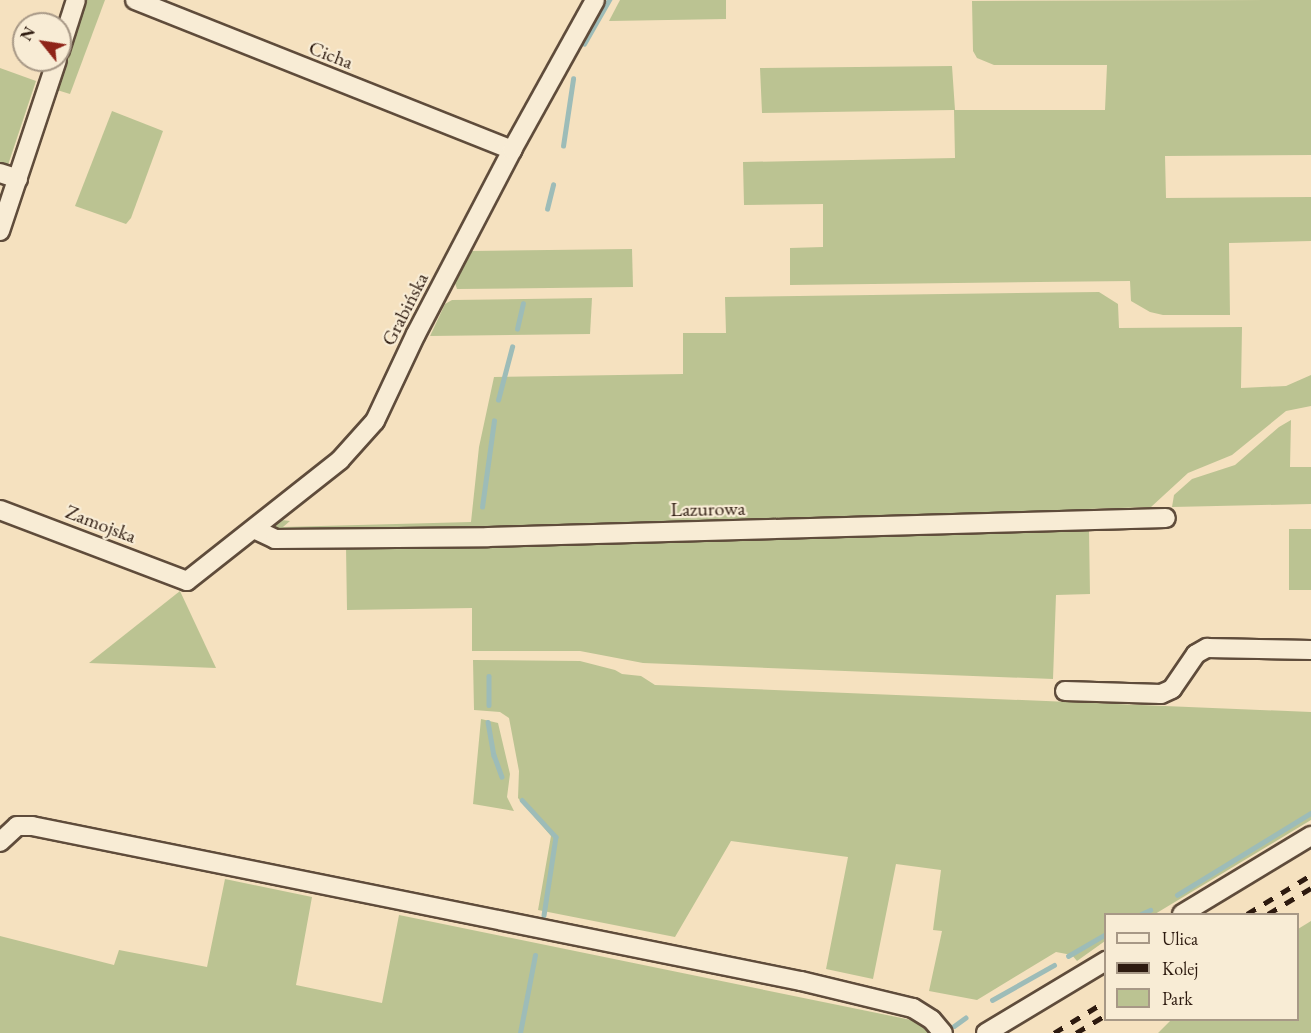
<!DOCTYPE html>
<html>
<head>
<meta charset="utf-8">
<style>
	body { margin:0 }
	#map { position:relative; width:1311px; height:1033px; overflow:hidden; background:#f5e1bf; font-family:"EB Garamond",serif }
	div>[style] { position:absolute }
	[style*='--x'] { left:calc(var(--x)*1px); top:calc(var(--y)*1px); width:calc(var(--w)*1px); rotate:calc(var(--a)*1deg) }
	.green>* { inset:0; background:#bbc392; transform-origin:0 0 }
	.stream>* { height:4.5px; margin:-2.25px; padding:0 2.25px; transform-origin:2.25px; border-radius:2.25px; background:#9dbcb8 }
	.roads { filter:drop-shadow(2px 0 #5f4c3b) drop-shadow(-2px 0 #5f4c3b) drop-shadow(0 2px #5f4c3b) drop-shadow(0 -2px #5f4c3b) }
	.minor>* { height:18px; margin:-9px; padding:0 9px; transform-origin:9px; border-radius:9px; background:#f8ecd5 }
	.rail>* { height:4.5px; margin-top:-2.25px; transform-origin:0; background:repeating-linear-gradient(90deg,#2d1a0f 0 10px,transparent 0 20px) }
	span { translate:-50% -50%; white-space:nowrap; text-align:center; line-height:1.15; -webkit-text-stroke:4.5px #f8ecd5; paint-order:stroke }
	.street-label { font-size:20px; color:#2d1a0f }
	.legend { position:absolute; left:1104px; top:913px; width:195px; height:108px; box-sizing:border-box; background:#f8ecd5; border:2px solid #a79886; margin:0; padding:8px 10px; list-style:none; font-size:18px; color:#2d1a0f }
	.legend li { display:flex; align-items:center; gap:12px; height:30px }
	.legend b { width:30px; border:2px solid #a79886 }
	.north { position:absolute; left:12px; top:12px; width:60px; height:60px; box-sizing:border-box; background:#f8ecd5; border:2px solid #a79886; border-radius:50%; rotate:300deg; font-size:16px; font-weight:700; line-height:24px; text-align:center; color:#2d1a0f }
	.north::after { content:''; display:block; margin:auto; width:21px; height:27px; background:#8f2418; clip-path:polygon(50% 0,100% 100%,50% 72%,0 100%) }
</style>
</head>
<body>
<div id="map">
	<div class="green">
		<i style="clip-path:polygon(86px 0,105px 0,70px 94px,57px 90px)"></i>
		<i style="clip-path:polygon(620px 0,726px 0,726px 19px,609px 21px)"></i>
		<i style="clip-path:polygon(1311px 0,1311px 155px,1165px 156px,1166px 198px,1311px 197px,1311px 241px,1229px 243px,1230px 315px,1163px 315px,1150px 312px,1131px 301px,1130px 281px,790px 285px,790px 248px,823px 247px,823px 204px,744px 205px,743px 162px,955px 158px,954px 110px,762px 113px,760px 68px,952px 66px,955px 110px,1105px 110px,1107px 65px,994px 65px,977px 58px,973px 51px,972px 1px)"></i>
		<i style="clip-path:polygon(0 68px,36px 81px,7px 168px,0 165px)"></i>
		<i style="clip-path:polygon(112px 111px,163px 131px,131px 218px,126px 224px,75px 206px)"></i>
		<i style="clip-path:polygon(632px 249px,633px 287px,457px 289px,455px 283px,472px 251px)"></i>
		<i style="clip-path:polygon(1099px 292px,1118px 304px,1119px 328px,1242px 327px,1241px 388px,1286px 386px,1311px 375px,1311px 406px,1286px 411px,1232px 455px,1188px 473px,1151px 507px,1088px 509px,1087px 518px,286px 535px,270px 528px,282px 520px,290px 521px,283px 527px,471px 522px,479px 447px,494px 377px,683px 374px,683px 333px,726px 333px,725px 297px)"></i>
		<i style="clip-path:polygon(592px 298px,590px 334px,430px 336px,445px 304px,452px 300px)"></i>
		<i style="clip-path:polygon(1291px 420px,1290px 467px,1311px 467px,1311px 504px,1172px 507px,1174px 495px,1192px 479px,1235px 465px,1279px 427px)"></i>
		<i style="left:1289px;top:529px;width:22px;height:61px"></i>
		<i style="clip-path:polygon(1089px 531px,1090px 594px,1056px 595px,1053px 679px,643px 663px,580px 651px,472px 651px,472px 608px,347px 610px,346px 547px)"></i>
		<i style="clip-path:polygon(180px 591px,216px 668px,89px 663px)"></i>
		<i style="clip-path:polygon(473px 660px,580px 661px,615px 670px,622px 674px,641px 676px,655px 685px,1311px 712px,1311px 820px,1155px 914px,1106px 914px,1105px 941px,1077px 961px,1072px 955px,1056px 952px,977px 1000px,929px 991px,942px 931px,933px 930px,941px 870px,896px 864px,873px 979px,826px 969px,848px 857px,731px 841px,675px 937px,538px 910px,551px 836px,518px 798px,519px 771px,509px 718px,500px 712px,474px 710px)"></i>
		<i style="clip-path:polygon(481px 719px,498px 723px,510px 774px,507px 797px,514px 811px,473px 804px)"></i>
		<i style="clip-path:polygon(225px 879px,312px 897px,296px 985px,382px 1003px,399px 915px,921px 1022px,928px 1033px,0 1033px,0 936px,114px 965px,119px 950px,207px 967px)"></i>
		<i style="clip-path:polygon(1311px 921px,1311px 1033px,1158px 1033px,1171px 1020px,1298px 1020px,1298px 929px)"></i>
	</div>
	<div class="stream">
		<i style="--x:584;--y:44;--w:51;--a:-60.4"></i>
		<i style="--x:563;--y:146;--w:68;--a:-81.5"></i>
		<i style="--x:547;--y:209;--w:25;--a:-76"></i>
		<i style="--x:517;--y:329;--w:26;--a:-77"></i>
		<i style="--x:498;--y:400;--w:55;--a:-75.2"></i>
		<i style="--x:482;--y:507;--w:87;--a:-82.1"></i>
		<i style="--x:489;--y:676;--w:29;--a:90"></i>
		<i style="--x:488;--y:722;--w:34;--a:80"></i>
		<i style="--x:494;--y:755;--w:23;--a:70"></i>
		<i style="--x:522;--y:800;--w:50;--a:47.4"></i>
		<i style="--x:556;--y:837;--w:79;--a:98.7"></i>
		<i style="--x:1177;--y:895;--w:157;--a:-31.5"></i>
		<i style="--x:1141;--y:914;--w:10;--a:-24"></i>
		<i style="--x:1068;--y:956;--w:44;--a:-30.1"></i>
		<i style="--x:992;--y:1000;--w:71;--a:-29.4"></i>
		<i style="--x:954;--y:1026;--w:14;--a:-36"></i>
		<i style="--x:520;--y:1033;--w:79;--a:-79.1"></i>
	</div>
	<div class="roads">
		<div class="minor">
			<i style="--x:135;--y:0;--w:406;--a:21.7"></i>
			<i style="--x:60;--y:50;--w:52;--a:-72.3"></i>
			<i style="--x:0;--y:173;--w:19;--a:18"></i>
			<i style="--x:0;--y:231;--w:180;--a:-71.6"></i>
			<i style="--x:0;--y:510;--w:200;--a:20.8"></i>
			<i style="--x:187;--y:581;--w:195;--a:-38.3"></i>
			<i style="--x:340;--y:460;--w:52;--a:-48.1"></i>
			<i style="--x:375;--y:421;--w:96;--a:-64.8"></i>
			<i style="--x:416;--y:334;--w:208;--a:-62.4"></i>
			<i style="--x:512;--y:150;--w:171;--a:-61"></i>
			<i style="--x:254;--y:529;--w:23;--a:25"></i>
			<i style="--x:275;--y:539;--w:213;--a:-0.5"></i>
			<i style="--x:488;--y:537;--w:678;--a:-1.61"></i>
			<i style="--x:1065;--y:691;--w:96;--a:1.8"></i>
			<i style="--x:1161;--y:694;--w:12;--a:-24"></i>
			<i style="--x:1172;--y:689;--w:42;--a:-55.6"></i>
			<i style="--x:1196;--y:654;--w:13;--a:-29"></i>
			<i style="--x:1207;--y:648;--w:104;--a:1.1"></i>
			<i style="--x:0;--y:842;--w:23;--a:-43"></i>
			<i style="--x:17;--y:826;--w:15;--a:0"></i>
			<i style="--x:32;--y:826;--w:784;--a:11.4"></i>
			<i style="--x:801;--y:981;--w:115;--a:13.6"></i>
			<i style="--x:913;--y:1008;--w:22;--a:32"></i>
			<i style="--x:932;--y:1020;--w:17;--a:50"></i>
			<i style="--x:1182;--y:914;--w:151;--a:-31.2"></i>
			<i style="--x:986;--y:1033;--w:140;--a:-31"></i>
		</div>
	</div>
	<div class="rail">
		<i style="--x:1247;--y:914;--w:75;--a:-31.4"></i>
		<i style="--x:1268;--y:914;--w:50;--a:-31.2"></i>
		<i style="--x:1054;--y:1033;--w:61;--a:-31.6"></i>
		<i style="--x:1076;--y:1033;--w:35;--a:-31"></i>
	</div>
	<div class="street-label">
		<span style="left:331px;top:55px;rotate:21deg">Cicha</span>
		<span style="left:405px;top:309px;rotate:-63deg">Grabińska</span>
		<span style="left:708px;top:509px;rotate:-1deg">Lazurowa</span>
		<span style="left:101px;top:524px;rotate:21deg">Zamojska</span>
	</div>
	<ul class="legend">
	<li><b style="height:8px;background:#f8ecd5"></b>Ulica</li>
	<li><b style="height:8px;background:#2d1a0f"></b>Kolej</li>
	<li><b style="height:16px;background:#bbc392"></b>Park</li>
	</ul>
	<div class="north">N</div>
</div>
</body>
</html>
